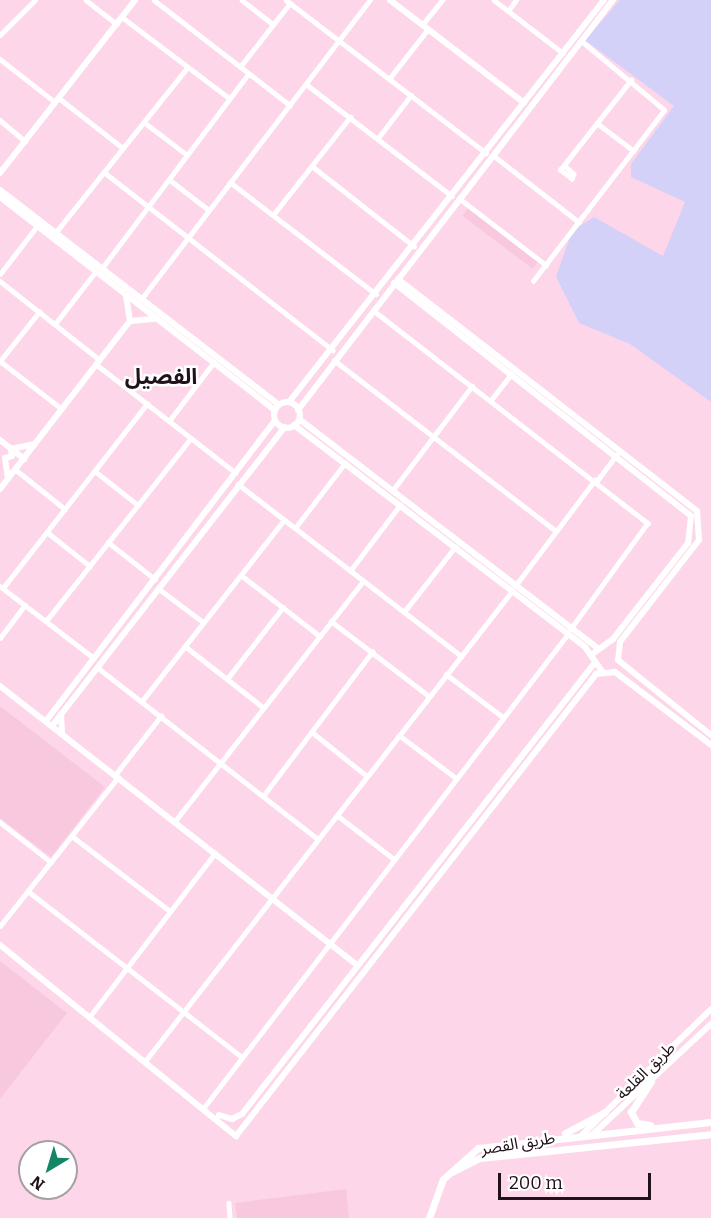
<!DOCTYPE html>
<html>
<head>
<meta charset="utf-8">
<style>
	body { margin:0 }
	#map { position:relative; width:711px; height:1218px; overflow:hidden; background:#fed6ea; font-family:Bitter,"Noto Sans Arabic",serif }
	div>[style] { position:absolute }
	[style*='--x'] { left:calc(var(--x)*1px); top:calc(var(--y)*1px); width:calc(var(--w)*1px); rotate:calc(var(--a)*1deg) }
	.built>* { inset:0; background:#f8c8df; transform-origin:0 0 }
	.green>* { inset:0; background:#d3d1f8 }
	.street>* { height:4.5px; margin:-2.25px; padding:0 2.25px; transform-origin:2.25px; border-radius:2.25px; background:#fff }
	.secondary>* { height:6px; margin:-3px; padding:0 3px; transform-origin:3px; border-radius:3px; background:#fff }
	.secondary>.ring { margin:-3px; padding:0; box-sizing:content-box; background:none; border:6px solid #fff; border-radius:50% }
	.primary>* { height:7px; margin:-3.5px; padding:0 3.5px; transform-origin:3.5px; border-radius:3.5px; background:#fff }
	span { translate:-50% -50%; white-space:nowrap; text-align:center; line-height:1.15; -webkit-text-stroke:5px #fff; paint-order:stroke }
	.street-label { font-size:16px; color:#20121a }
	.district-label { font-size:22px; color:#20121a; font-weight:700 }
	.north { position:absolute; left:18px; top:1140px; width:60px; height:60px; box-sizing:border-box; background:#fff; border:2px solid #a6a0a3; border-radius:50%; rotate:218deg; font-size:16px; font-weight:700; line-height:24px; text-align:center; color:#20121a }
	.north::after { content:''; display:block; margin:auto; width:21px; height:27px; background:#148665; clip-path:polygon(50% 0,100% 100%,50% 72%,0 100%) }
	.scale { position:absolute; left:498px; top:1173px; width:153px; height:27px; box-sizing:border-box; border:3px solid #20121a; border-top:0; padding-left:8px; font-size:18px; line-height:21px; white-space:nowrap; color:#20121a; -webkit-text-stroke:4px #fff; paint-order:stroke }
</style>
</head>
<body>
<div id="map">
	<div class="built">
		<i style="left:469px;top:207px;width:88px;height:11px;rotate:37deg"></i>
		<i style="clip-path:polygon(0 706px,105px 787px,51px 857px,0 818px)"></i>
		<i style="clip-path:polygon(0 961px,67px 1013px,0 1099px)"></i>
		<i style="clip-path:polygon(346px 1189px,349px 1218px,237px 1218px,235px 1203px)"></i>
	</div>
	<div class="green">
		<i style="clip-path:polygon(620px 0,711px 0,711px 402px,630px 344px,579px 323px,556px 277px,572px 231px,594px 217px,663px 256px,685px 202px,631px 177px,631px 164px,674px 106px,585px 40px)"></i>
	</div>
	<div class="street">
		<i style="--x:86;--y:0;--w:39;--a:38"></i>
		<i style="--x:154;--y:0;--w:172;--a:37.7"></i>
		<i style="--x:242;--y:0;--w:39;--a:38"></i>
		<i style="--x:286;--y:0;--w:252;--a:37.4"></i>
		<i style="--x:494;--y:0;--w:87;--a:37.5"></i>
		<i style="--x:508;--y:11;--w:14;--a:-54"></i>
		<i style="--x:122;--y:17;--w:134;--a:37.1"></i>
		<i style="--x:422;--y:25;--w:32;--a:-51"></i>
		<i style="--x:0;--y:35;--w:49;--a:-45"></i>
		<i style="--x:0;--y:59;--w:70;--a:38"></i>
		<i style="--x:240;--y:67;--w:81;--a:-52"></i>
		<i style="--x:389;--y:79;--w:63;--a:-52"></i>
		<i style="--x:306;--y:84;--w:184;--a:37.5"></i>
		<i style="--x:59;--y:98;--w:81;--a:38"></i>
		<i style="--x:0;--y:120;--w:33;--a:40"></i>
		<i style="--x:144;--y:122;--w:53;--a:37.3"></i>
		<i style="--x:597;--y:123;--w:46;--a:37.1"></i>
		<i style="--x:378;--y:138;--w:54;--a:-52.5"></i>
		<i style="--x:493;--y:155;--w:109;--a:37.9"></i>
		<i style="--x:564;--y:165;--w:13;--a:42"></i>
		<i style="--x:574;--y:174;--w:5;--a:112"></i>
		<i style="--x:572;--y:179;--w:15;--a:-143"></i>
		<i style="--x:560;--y:170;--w:6;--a:-51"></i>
		<i style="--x:564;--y:165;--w:53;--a:-51.8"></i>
		<i style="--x:597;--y:123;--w:55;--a:-51.7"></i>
		<i style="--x:312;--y:166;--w:130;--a:38.1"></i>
		<i style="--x:104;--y:172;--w:290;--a:37.9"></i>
		<i style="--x:170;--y:180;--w:49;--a:37.6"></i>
		<i style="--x:230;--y:182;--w:184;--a:37.5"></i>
		<i style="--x:459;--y:198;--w:110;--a:37.6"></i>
		<i style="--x:273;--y:215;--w:125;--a:-51.8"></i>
		<i style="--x:56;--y:232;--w:210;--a:-51.4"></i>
		<i style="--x:102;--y:268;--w:243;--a:-53"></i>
		<i style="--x:0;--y:274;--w:61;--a:-52.4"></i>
		<i style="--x:0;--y:281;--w:127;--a:38.3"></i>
		<i style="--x:533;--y:281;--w:215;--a:-52.5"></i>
		<i style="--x:664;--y:110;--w:108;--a:-140.3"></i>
		<i style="--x:142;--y:298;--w:375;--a:-52.6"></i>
		<i style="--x:373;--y:310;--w:348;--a:37.8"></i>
		<i style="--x:648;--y:523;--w:131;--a:126"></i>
		<i style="--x:55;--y:324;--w:67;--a:-52.3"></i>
		<i style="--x:334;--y:360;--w:280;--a:37.6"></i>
		<i style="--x:0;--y:361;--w:78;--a:37.7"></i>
		<i style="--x:0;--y:361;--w:63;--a:-51.5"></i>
		<i style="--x:96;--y:364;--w:177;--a:37.9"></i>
		<i style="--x:491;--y:400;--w:33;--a:-52"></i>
		<i style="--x:169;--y:421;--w:74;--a:-52.7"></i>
		<i style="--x:15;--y:469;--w:64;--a:38.7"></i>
		<i style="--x:95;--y:471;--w:55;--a:38.3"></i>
		<i style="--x:596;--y:482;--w:34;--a:-53"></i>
		<i style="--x:238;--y:484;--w:282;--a:37.6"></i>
		<i style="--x:392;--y:491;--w:132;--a:-52.7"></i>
		<i style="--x:295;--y:528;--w:82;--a:-52.4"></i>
		<i style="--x:47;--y:532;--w:55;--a:38.3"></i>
		<i style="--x:108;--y:542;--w:60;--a:38.2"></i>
		<i style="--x:350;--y:571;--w:83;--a:-52.9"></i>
		<i style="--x:241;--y:575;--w:100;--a:37.7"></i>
		<i style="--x:0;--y:586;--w:118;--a:37.5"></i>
		<i style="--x:515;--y:586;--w:133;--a:-53"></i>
		<i style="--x:3;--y:588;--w:234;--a:-52"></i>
		<i style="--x:158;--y:588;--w:56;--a:37.1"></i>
		<i style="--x:404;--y:612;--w:83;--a:-51.9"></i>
		<i style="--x:46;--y:621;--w:233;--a:-51.6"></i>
		<i style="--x:331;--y:621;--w:123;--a:37.4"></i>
		<i style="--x:0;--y:638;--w:41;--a:-52.9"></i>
		<i style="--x:185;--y:646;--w:100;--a:38.1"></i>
		<i style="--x:97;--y:667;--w:280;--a:37.9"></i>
		<i style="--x:446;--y:674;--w:71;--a:37"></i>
		<i style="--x:227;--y:679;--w:91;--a:-52.1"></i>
		<i style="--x:142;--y:701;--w:230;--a:-51.9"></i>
		<i style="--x:312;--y:732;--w:70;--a:38.7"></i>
		<i style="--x:399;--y:735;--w:71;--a:37"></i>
		<i style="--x:115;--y:775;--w:75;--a:-52.1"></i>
		<i style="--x:263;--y:796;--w:181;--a:-52.9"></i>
		<i style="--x:337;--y:815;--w:72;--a:37.7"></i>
		<i style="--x:175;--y:821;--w:305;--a:-51.9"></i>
		<i style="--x:0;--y:822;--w:65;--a:38.1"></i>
		<i style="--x:72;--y:836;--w:123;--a:37.4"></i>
		<i style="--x:28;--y:891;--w:271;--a:37.8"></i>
		<i style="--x:0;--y:926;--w:190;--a:-51.6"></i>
		<i style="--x:90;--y:1016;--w:205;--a:-52.5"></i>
		<i style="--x:146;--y:1060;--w:595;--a:-52.03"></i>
		<i style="--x:205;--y:1106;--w:595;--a:-52.44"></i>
		<i style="--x:229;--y:1203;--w:15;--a:86"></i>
	</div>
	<div class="secondary">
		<i style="--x:390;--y:0;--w:169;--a:37.5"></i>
		<i style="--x:0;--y:173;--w:219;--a:-52"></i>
		<i style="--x:0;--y:190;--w:352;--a:37.6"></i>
		<i style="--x:0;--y:197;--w:348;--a:37.8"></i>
		<i style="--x:398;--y:279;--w:378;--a:37.8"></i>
		<i style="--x:697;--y:511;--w:29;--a:86"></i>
		<i style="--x:699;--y:540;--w:129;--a:127.8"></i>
		<i style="--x:620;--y:642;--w:18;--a:96"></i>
		<i style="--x:618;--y:660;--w:119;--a:38.9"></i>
		<i style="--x:394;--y:283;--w:377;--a:38.1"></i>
		<i style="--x:691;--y:516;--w:27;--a:96"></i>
		<i style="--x:688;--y:543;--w:122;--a:128"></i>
		<i style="--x:613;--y:639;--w:27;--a:144"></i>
		<i style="--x:130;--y:321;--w:25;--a:-5"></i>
		<i style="--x:289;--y:402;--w:511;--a:-51.92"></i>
		<i class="ring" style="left:274px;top:402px;width:20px;height:20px"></i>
		<i style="--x:298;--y:410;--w:517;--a:-52.47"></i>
		<i style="--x:299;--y:419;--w:374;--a:37.5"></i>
		<i style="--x:294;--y:425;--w:366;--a:37.3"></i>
		<i style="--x:585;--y:647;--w:29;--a:55"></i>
		<i style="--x:0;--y:440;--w:31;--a:38"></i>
		<i style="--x:8;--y:479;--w:21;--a:-98"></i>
		<i style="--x:5;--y:458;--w:7;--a:-16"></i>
		<i style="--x:12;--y:456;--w:7;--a:-98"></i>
		<i style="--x:11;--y:449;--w:24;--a:-12"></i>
		<i style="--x:0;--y:489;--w:212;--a:-52.3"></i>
		<i style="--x:130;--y:321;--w:26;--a:-99"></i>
		<i style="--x:0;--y:686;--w:452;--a:38"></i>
		<i style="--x:61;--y:714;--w:20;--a:87"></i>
		<i style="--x:46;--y:721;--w:378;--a:-52.7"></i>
		<i style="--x:52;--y:726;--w:379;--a:-52.1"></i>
		<i style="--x:0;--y:945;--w:304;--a:39"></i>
		<i style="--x:236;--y:1136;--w:586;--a:-52.07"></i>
		<i style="--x:596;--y:674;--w:19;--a:-6"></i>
		<i style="--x:615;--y:672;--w:121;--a:37.2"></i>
		<i style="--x:219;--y:1115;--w:14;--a:17"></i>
		<i style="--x:232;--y:1119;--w:11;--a:-27"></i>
		<i style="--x:242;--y:1114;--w:570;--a:-51.98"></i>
		<i style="--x:593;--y:1134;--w:161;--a:-43"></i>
		<i style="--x:582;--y:1135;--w:180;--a:-44.3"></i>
	</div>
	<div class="primary">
		<i style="--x:650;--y:1125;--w:13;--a:-171"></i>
		<i style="--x:637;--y:1123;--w:13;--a:-119"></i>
		<i style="--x:631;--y:1112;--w:37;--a:-57"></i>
		<i style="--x:565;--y:1133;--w:45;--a:-27.7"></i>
		<i style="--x:452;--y:1172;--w:31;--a:-27"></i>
		<i style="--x:480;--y:1158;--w:232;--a:-5.9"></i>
		<i style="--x:429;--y:1218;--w:41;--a:-70.3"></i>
		<i style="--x:443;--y:1179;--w:47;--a:-41.5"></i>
		<i style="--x:478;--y:1148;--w:234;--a:-6.4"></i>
	</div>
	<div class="street-label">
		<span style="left:646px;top:1071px;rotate:-44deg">طريق القلعة</span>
		<span style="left:518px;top:1144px;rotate:-9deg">طريق القصر</span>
	</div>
	<div class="district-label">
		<span style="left:161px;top:377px">الفصيل</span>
	</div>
	<div class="north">N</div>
	<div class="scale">200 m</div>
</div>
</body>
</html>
